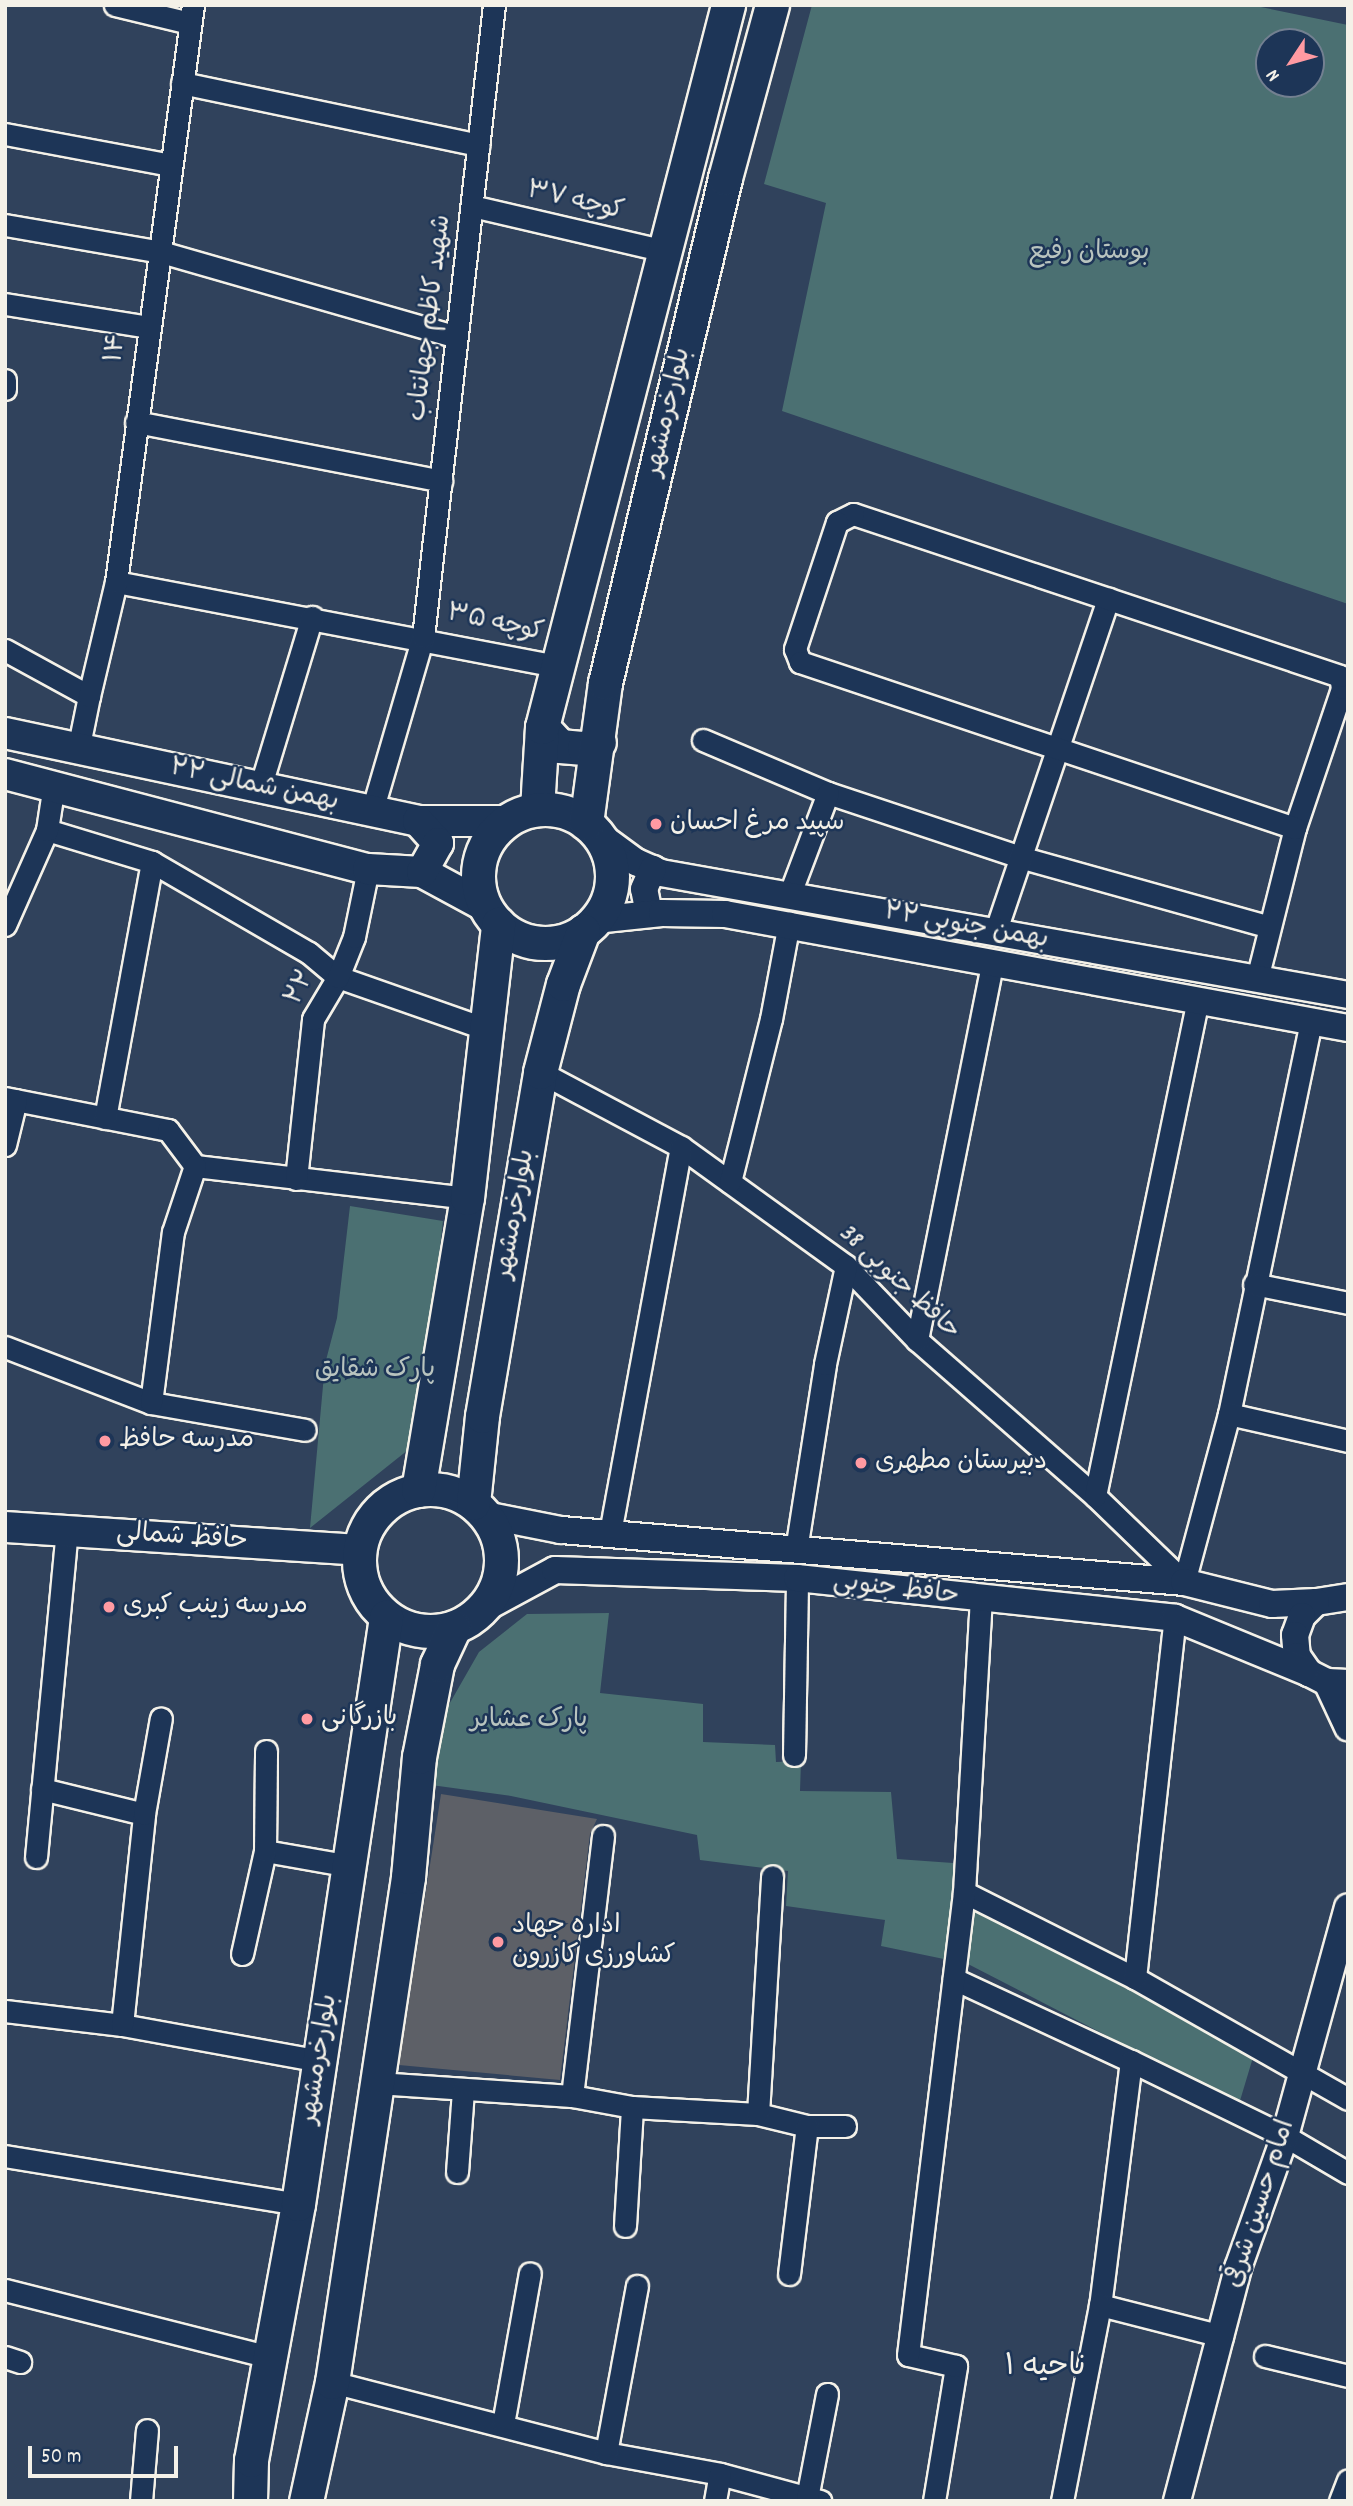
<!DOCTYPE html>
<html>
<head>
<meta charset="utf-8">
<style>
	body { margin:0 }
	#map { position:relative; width:1353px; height:2506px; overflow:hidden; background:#30425c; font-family:Dekko,"Playpen Sans Arabic",sans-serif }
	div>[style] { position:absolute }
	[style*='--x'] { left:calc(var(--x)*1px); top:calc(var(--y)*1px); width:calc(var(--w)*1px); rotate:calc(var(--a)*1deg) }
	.green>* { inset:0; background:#4b7072 }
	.building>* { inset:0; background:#5d6067 }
	.roads { filter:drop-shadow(2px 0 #f4f1e8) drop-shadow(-2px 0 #f4f1e8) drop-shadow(0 2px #f4f1e8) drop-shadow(0 -2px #f4f1e8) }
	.minor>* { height:21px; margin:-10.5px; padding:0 10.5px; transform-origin:10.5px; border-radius:10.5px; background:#1d3557 }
	.tertiary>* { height:26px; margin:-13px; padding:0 13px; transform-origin:13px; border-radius:13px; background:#1d3557 }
	.secondary>* { height:30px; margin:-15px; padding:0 15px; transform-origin:15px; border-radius:15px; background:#1d3557 }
	.primary>* { height:33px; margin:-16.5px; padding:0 16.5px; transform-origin:16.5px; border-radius:16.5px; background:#1d3557 }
	.primary>.ring { margin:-16.5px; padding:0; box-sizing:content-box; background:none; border:33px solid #1d3557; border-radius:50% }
	.dots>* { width:19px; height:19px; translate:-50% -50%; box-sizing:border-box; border:4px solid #1d3557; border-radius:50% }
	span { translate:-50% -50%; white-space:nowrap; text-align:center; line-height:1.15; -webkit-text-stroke:5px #1d3557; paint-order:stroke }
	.street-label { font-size:26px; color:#f4f1e8 }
	.park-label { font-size:26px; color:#b9c4bf }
	.poi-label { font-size:26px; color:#f4f1e8 }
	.left { translate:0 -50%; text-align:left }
	.quarter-label { font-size:30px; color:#f4f1e8 }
	.frame { position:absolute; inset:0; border:7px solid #f4f1e8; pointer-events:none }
	.north { position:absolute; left:1255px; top:28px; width:70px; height:70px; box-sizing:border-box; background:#1d3557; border:2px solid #738091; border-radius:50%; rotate:234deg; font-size:19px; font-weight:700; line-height:28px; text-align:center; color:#f4f1e8 }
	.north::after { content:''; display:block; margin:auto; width:24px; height:32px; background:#ff9aa2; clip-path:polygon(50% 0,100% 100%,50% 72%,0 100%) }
	.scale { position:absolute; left:28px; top:2446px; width:150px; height:32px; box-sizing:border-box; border:4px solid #f4f1e8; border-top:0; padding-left:9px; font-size:21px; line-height:24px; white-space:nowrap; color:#f4f1e8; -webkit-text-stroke:5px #1d3557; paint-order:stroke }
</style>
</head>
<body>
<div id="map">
	<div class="green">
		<i style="clip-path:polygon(evenodd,812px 5px,1251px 5px,1348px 25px,1348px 604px,782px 411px,826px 203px,764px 184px,812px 5px,1269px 42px,1311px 42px,1311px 84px,1269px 84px,1269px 42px)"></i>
		<i style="clip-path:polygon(350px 1206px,443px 1221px,418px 1442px,310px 1528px,325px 1364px,337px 1318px)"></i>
		<i style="clip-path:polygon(609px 1613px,600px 1693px,703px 1704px,703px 1742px,775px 1745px,776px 1762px,801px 1761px,800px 1791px,891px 1792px,897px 1859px,953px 1863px,957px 1895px,1254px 2054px,1239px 2104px,968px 1964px,881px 1946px,885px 1920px,786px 1906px,788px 1871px,700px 1860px,697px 1835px,511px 1796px,431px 1785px,447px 1708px,479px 1652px,527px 1614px)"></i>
	</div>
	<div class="building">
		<i style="clip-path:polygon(441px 1794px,597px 1819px,590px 1834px,560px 2080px,399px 2065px)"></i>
	</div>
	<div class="roads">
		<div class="minor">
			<i style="--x:115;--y:5;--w:77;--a:13.5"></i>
			<i style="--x:182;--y:83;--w:303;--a:11.8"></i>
			<i style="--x:5;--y:134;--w:168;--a:10.6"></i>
			<i style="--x:472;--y:206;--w:199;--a:13.1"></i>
			<i style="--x:5;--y:225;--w:158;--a:9.8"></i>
			<i style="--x:161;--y:252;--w:304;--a:16"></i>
			<i style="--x:5;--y:304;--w:145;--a:9.1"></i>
			<i style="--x:5;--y:380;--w:9;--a:90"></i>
			<i style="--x:136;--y:422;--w:311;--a:10.9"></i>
			<i style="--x:116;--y:582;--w:448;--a:10.8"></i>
			<i style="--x:5;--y:650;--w:96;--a:28.7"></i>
			<i style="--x:89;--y:696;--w:55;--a:101.5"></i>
			<i style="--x:89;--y:696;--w:117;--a:-76.7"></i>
			<i style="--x:116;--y:582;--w:582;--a:-82.4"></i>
			<i style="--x:703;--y:740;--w:136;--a:23"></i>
			<i style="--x:828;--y:793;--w:206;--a:18.4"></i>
			<i style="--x:1023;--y:858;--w:253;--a:15.6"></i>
			<i style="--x:260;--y:788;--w:179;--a:-73.1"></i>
			<i style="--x:372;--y:811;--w:181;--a:-73.7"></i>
			<i style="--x:423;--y:637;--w:636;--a:-83.59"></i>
			<i style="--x:47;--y:830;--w:110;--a:16.9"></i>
			<i style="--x:152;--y:862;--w:181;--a:30.1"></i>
			<i style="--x:309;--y:953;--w:38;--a:40"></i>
			<i style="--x:338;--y:977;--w:160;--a:19.3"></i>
			<i style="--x:789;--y:896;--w:110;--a:-69.3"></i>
			<i style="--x:5;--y:925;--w:104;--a:-66.1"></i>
			<i style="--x:47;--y:830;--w:47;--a:-81.3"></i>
			<i style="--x:995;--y:933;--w:353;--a:-71.3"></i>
			<i style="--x:1257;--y:979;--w:156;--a:-75.9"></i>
			<i style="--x:1295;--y:828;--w:148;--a:-71.4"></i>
			<i style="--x:1342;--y:688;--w:12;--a:-99"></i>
			<i style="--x:1340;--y:676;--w:513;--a:-161.6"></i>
			<i style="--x:853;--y:514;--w:18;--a:153"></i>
			<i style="--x:837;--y:522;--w:134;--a:108.3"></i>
			<i style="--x:795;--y:649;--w:14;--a:69"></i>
			<i style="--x:800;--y:662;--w:522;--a:18.54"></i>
			<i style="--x:540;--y:1072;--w:160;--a:28"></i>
			<i style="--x:681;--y:1147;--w:203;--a:35.8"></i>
			<i style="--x:846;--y:1266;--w:103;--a:46.2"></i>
			<i style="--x:917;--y:1340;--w:237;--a:41.2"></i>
			<i style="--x:1095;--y:1496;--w:124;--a:44"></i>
			<i style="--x:1184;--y:1582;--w:174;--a:-75"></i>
			<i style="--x:1229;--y:1414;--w:401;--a:-78.2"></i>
			<i style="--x:5;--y:1098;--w:166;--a:11.1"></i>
			<i style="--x:168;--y:1130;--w:45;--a:53.1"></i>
			<i style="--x:195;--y:1166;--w:274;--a:6.7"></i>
			<i style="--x:105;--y:1118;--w:260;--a:-79.6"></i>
			<i style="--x:5;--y:1145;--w:46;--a:-76.3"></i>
			<i style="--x:296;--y:1179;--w:161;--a:-83.9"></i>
			<i style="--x:313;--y:1019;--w:49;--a:-59.2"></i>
			<i style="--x:338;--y:977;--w:43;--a:-68.2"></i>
			<i style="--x:354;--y:937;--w:69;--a:-78.4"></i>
			<i style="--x:730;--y:1182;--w:168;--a:-75.9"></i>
			<i style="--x:771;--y:1019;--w:98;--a:-79.4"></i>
			<i style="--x:1254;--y:1284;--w:96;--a:11.4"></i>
			<i style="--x:917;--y:1340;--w:384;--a:-78.7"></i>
			<i style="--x:5;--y:1347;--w:156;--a:21"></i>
			<i style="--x:151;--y:1403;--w:156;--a:9.9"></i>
			<i style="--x:151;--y:1403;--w:172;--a:-82.7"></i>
			<i style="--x:173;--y:1232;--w:70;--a:-71.6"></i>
			<i style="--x:1229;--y:1414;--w:122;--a:12.8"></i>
			<i style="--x:1095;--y:1496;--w:508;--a:-78.29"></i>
			<i style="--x:610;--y:1533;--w:392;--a:-79.6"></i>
			<i style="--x:796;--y:1550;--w:188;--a:-81.1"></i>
			<i style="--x:825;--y:1364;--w:100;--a:-77.9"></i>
			<i style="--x:794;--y:1755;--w:177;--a:-89"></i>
			<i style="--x:42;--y:1789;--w:105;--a:13.8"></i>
			<i style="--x:265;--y:1851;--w:86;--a:10"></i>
			<i style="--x:36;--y:1857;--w:328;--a:-84.6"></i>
			<i style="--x:964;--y:1892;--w:191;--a:26.7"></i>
			<i style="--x:1135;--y:1978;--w:245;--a:29.6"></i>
			<i style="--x:242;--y:1954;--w:106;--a:-77.4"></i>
			<i style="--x:265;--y:1851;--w:100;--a:-89.4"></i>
			<i style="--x:1135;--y:1978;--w:362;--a:-83.7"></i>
			<i style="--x:954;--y:1979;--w:195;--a:24.9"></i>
			<i style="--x:1131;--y:2061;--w:171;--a:26"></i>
			<i style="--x:1285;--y:2136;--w:73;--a:30.4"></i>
			<i style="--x:5;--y:2011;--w:118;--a:6.8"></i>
			<i style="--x:122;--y:2025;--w:201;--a:10.3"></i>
			<i style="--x:122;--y:2025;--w:212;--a:-84"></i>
			<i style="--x:144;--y:1814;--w:97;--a:-80"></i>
			<i style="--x:1131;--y:2061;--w:246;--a:97.2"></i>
			<i style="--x:1100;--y:2305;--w:126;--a:14.3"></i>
			<i style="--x:377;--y:2083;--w:195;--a:3.8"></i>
			<i style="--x:572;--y:2096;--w:61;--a:10.4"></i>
			<i style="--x:632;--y:2107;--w:126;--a:3.2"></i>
			<i style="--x:758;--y:2114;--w:50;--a:13.8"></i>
			<i style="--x:807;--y:2126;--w:38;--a:0"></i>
			<i style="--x:572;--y:2096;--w:262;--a:-83.2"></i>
			<i style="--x:758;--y:2114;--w:238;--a:-86.6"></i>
			<i style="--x:5;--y:2156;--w:297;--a:9.3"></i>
			<i style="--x:457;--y:2172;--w:82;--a:-85.8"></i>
			<i style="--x:625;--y:2226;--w:119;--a:-86.6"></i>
			<i style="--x:789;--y:2274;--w:149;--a:-83.1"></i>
			<i style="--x:5;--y:2290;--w:276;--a:14.2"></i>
			<i style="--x:1265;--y:2356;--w:85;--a:13.5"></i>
			<i style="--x:5;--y:2357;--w:16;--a:18"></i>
			<i style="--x:332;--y:2382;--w:283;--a:14.5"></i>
			<i style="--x:606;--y:2453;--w:116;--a:10.4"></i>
			<i style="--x:720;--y:2474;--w:104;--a:15.1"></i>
			<i style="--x:503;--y:2424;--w:153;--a:-79.9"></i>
			<i style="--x:606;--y:2453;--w:170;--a:-79.5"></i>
			<i style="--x:807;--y:2498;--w:106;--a:-79.1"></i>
			<i style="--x:141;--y:2501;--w:71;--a:-85.2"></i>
			<i style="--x:715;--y:2501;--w:27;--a:-80"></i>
			<i style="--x:934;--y:2501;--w:137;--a:-80.7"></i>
			<i style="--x:956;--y:2366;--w:49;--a:-167.1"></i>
			<i style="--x:908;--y:2355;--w:466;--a:-83.1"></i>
			<i style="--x:964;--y:1892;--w:291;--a:-86.7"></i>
			<i style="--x:1062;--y:2501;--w:200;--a:-79"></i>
			<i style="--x:1340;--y:2501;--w:22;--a:-69"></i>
		</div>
		<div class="tertiary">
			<i style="--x:595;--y:832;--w:51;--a:36.2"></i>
			<i style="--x:636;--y:862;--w:27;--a:24"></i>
			<i style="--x:661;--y:873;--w:698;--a:10.07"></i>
			<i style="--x:649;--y:914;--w:25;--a:-101"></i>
			<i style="--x:644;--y:889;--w:22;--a:-66"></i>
			<i style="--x:595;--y:920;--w:67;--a:-6"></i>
			<i style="--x:662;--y:913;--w:63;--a:0.9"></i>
			<i style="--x:725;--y:914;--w:633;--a:10.37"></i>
			<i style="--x:485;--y:1515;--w:77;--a:11.2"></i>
			<i style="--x:561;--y:1530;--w:625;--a:4.77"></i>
			<i style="--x:1184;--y:1582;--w:91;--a:14"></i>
			<i style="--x:1272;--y:1604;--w:44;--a:-2.6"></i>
			<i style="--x:1348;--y:1597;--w:32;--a:171"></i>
			<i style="--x:1316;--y:1602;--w:20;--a:135"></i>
			<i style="--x:1302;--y:1616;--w:20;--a:110"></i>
			<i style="--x:1295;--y:1635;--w:21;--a:85"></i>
			<i style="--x:1297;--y:1656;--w:21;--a:55"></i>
			<i style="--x:1309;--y:1673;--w:20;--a:27"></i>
			<i style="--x:1327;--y:1682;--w:21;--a:3"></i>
			<i style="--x:483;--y:1609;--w:82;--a:-28.4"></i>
			<i style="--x:555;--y:1570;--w:242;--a:1.9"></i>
			<i style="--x:797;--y:1578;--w:380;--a:6"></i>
			<i style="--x:1175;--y:1618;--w:145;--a:22.3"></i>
			<i style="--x:1327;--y:1682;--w:50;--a:65"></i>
			<i style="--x:1177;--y:2501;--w:241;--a:-75.3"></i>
			<i style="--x:1238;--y:2268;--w:140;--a:-70.4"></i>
			<i style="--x:1285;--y:2136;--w:237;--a:-74.6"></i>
		</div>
		<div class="secondary">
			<i style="--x:5;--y:733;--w:422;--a:12"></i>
			<i style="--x:418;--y:821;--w:86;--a:0"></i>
			<i style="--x:5;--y:774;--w:375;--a:14.7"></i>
			<i style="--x:368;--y:869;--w:54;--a:3.2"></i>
			<i style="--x:422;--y:872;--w:72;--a:28.4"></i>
			<i style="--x:418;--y:821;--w:30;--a:48"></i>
			<i style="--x:438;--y:843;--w:33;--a:119"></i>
			<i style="--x:5;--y:1527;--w:355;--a:3.7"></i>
		</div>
		<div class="primary">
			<i style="--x:542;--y:727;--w:26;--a:47"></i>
			<i style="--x:560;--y:746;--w:24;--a:5"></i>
			<i style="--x:584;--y:748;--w:16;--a:-22"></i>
			<i style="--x:537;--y:809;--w:82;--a:-86.5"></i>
			<i style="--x:542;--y:727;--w:746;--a:-75.55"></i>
			<i class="ring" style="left:478px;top:809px;width:101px;height:101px"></i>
			<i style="--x:586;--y:823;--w:141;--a:-82.3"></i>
			<i style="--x:605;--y:683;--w:519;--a:-76.63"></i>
			<i style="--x:725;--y:178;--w:179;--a:-74.8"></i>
			<i class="ring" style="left:359px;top:1489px;width:109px;height:109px"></i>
			<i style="--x:418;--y:1490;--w:296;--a:-80.5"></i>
			<i style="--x:467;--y:1198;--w:276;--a:-83.5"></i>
			<i style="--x:473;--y:1503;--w:87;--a:-84.1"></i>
			<i style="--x:482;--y:1416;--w:349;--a:-80.4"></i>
			<i style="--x:540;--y:1072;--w:91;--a:-75.4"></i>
			<i style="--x:563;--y:984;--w:57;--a:-69.3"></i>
			<i style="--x:250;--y:2501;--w:41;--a:-88.6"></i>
			<i style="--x:251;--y:2460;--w:260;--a:-79.6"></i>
			<i style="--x:298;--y:2204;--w:594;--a:-81.47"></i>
			<i style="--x:306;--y:2501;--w:122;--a:-77.7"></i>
			<i style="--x:332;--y:2382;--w:511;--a:-81.44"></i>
			<i style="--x:408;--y:1877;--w:121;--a:-84.8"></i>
			<i style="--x:419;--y:1757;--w:95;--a:-79"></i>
			<i style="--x:437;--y:1664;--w:40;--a:-65"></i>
		</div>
	</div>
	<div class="dots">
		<i style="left:656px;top:824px;background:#ff9aa2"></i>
		<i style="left:105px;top:1441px;background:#ff9aa2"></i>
		<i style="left:861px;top:1463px;background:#ff9aa2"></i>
		<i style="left:109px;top:1607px;background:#ff9aa2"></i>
		<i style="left:307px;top:1719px;background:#ff9aa2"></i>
		<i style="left:498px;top:1942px;background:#ff9aa2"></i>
	</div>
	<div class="street-label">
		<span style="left:575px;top:202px;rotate:13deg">کوچه ۳۷</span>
		<span style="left:431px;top:318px;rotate:-83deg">شهید کاظم جهانتاب</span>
		<span style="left:117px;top:348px;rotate:-83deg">۱۴</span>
		<span style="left:669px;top:412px;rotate:-77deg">بلوارخرمشهر</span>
		<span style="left:495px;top:624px;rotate:12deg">کوچه ۳۵</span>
		<span style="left:254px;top:786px;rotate:12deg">۲۲ بهمن شمالی</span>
		<span style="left:966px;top:927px;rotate:10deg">۲۲ بهمن جنوبی</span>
		<span style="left:301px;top:988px;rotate:-63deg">۲۲</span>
		<span style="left:516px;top:1214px;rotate:-80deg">بلوارخرمشهر</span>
		<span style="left:899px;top:1283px;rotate:43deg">حافظ جنوبی 38</span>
		<span style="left:182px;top:1538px;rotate:4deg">حافظ شمالی</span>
		<span style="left:896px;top:1590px;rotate:7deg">حافظ جنوبی</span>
		<span style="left:320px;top:2059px;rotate:-81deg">بلوارخرمشهر</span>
		<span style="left:1261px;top:2204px;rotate:-72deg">امام حسین شرقی</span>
	</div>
	<div class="park-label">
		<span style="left:1089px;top:253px">بوستان رفیع</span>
		<span style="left:375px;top:1371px">پارک شقایق</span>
		<span style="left:529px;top:1721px">پارک عشایر</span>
	</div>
	<div class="poi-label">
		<span class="left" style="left:670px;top:824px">سپید مرغ احسان</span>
		<span class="left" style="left:119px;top:1441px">مدرسه حافظ</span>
		<span class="left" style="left:875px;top:1463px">دبیرستان مطهری</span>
		<span class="left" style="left:123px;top:1607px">مدرسه زینب کبری</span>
		<span class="left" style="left:321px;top:1719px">بازرگانی</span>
		<span class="left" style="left:512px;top:1942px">اداره جهاد<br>کشاورزی کازرون</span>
	</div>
	<div class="quarter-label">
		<span style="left:1045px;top:2369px">ناحیه ۱</span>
	</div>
	<div class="frame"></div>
	<div class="north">N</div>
	<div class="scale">50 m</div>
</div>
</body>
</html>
